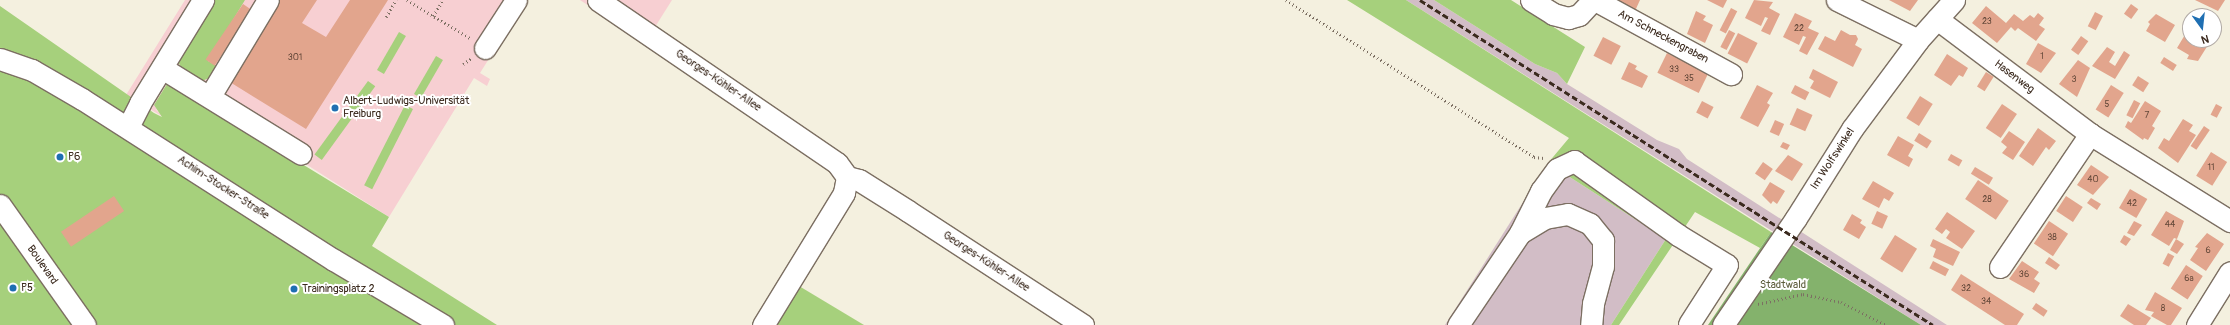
<!DOCTYPE html>
<html>
<head>
<meta charset="utf-8">
<style>
	body { margin:0 }
	#map { position:relative; width:2230px; height:325px; overflow:hidden; background:#f4f0df; font-family:Pangolin,sans-serif }
	div>[style] { position:absolute }
	[style*='--x'] { left:calc(var(--x)*1px); top:calc(var(--y)*1px); width:calc(var(--w)*1px); rotate:calc(var(--a)*1deg) }
	.built>* { inset:0; background:#f7cfd2 }
	.industrial>* { inset:0; background:#d2bdc6 }
	.green>* { inset:0; background:#a6d07c; transform-origin:0 0 }
	.forest>* { inset:0; background:#84b26c }
	.building>* { inset:0; background:#e2a58d; transform-origin:0 0 }
	.path>* { height:2.5px; margin-top:-1.25px; transform-origin:0; background:repeating-linear-gradient(90deg,#7c6f62 0 1px,transparent 0 4px) }
	.roads { filter:drop-shadow(1px 0 #7c6f62) drop-shadow(-1px 0 #7c6f62) drop-shadow(0 1px #7c6f62) drop-shadow(0 -1px #7c6f62) }
	.minor>* { height:21px; margin:-10.5px; padding:0 10.5px; transform-origin:10.5px; border-radius:10.5px; background:#fff }
	.rail>* { height:3px; margin-top:-1.5px; transform-origin:0; background:repeating-linear-gradient(90deg,#3b2a1e 0 6px,transparent 0 9px) }
	.dots>* { width:11px; height:11px; translate:-50% -50%; box-sizing:border-box; border:2px solid #fff; border-radius:50% }
	span { translate:-50% -50%; white-space:nowrap; text-align:center; line-height:1.15; -webkit-text-stroke:4px #fff; paint-order:stroke }
	.number-label { font-size:9px; color:#65493a }
	.number-label span { -webkit-text-stroke-width:0 }
	.street-label { font-size:11px; color:#3b2a1e }
	.poi-label { font-size:11px; color:#3b2a1e }
	.left { translate:0 -50%; text-align:left }
	.park-label { font-size:11px; color:#5b5c3a }
	.north { position:absolute; left:2182px; top:8px; width:40px; height:40px; box-sizing:border-box; background:#fff; border:1px solid #b1aaa5; border-radius:50%; rotate:165deg; font-size:11px; font-weight:700; line-height:16px; text-align:center; color:#3b2a1e }
	.north::after { content:''; display:block; margin:auto; width:14px; height:18px; background:#1f6fb2; clip-path:polygon(50% 0,100% 100%,50% 72%,0 100%) }
</style>
</head>
<body>
<div id="map">
	<div class="built">
		<i style="clip-path:polygon(185px 0,526px 0,480px 73px,490px 79px,487px 86px,474px 78px,389px 217px,301px 161px,155px 109px,165px 118px,126px 95px)"></i>
		<i style="clip-path:polygon(580px 0,672px 0,645px 43px)"></i>
	</div>
	<div class="industrial">
		<i style="clip-path:polygon(1406px 0,1434px 0,1535px 64px,1557px 73px,1567px 84px,1657px 140px,1679px 149px,1687px 159px,1947px 325px,1921px 325px)"></i>
		<i style="clip-path:polygon(1548px 163px,1666px 239px,1611px 325px,1445px 325px)"></i>
	</div>
	<div class="green">
		<i style="clip-path:polygon(212px 0,245px 0,208px 61px,217px 66px,209px 78px,202px 81px,182px 70px,178px 61px)"></i>
		<i style="clip-path:polygon(1347px 0,1406px 0,1771px 232px,1760px 248px,1695px 212px,1619px 325px,1611px 325px,1666px 239px,1548px 163px,1569px 138px)"></i>
		<i style="clip-path:polygon(1434px 0,1511px 0,1585px 47px,1567px 84px,1557px 73px,1535px 64px)"></i>
		<i style="clip-path:polygon(0 6px,154px 113px,162px 117px,154px 105px,167px 84px,171px 84px,389px 217px,372px 246px,497px 325px,0 325px)"></i>
		<i style="left:399px;top:32px;width:8px;height:44px;rotate:30deg"></i>
		<i style="left:436px;top:56px;width:8px;height:44px;rotate:30deg"></i>
		<i style="left:368px;top:81px;width:9px;height:91px;rotate:36deg"></i>
		<i style="left:405px;top:105px;width:9px;height:90px;rotate:27deg"></i>
		<i style="clip-path:polygon(799px 286px,864px 325px,775px 325px)"></i>
	</div>
	<div class="forest">
		<i style="clip-path:polygon(1771px 232px,1921px 325px,1708px 325px)"></i>
	</div>
	<div class="building">
		<i style="clip-path:polygon(275px 0,317px 0,302px 23px,326px 37px,350px 0,388px 0,306px 129px,225px 79px)"></i>
		<i style="clip-path:polygon(1619px 0,1640px 0,1635px 11px,1617px 3px)"></i>
		<i style="clip-path:polygon(1707px 0,1727px 0,1723px 8px)"></i>
		<i style="clip-path:polygon(1754px 0,1773px 2px,1769px 8px,1780px 14px,1770px 35px,1761px 31px,1768px 18px,1765px 17px,1761px 26px,1745px 18px)"></i>
		<i style="clip-path:polygon(1889px 0,1918px 0,1910px 11px)"></i>
		<i style="clip-path:polygon(2195px 0,2225px 0,2218px 11px)"></i>
		<i style="left:243px;top:4px;width:11px;height:67px;rotate:34deg"></i>
		<i style="left:2131px;top:4px;width:9px;height:12px;rotate:36deg"></i>
		<i style="clip-path:polygon(1986px 6px,2006px 23px,2014px 14px,2023px 21px,2030px 15px,2034px 18px,2038px 13px,2044px 18px,2039px 25px,2045px 29px,2036px 41px,2018px 28px,2015px 31px,2011px 27px,1997px 43px,1972px 23px)"></i>
		<i style="left:1731px;top:8px;width:7px;height:25px;rotate:27deg"></i>
		<i style="clip-path:polygon(1696px 11px,1706px 16px,1703px 20px,1713px 25px,1705px 43px,1687px 34px)"></i>
		<i style="left:2095px;top:12px;width:9px;height:16px;rotate:27deg"></i>
		<i style="clip-path:polygon(1795px 13px,1812px 21px,1808px 28px,1819px 33px,1807px 55px,1799px 51px,1806px 37px,1803px 36px,1799px 45px,1783px 37px)"></i>
		<i style="clip-path:polygon(2156px 14px,2175px 25px,2165px 42px,2146px 31px,2150px 24px,2148px 22px)"></i>
		<i style="left:1729px;top:30px;width:7px;height:19px;rotate:27deg"></i>
		<i style="clip-path:polygon(1841px 30px,1850px 35px,1856px 35px,1858px 39px,1855px 45px,1862px 49px,1853px 67px,1818px 49px,1825px 36px,1835px 41px)"></i>
		<i style="left:1738px;top:33px;width:22px;height:23px;rotate:27deg"></i>
		<i style="clip-path:polygon(2186px 33px,2190px 35px,2190px 40px,2205px 40px,2204px 43px,2208px 45px,2198px 61px,2187px 59px,2189px 55px,2177px 48px)"></i>
		<i style="left:2081px;top:36px;width:9px;height:17px;rotate:36deg"></i>
		<i style="left:1603px;top:37px;width:20px;height:21px;rotate:27deg"></i>
		<i style="clip-path:polygon(2038px 43px,2056px 53px,2041px 73px,2026px 64px)"></i>
		<i style="clip-path:polygon(2107px 47px,2115px 52px,2109px 62px,2115px 66px,2124px 51px,2130px 55px,2115px 79px,2092px 66px)"></i>
		<i style="left:1667px;top:53px;width:46px;height:22px;rotate:26deg"></i>
		<i style="clip-path:polygon(1947px 54px,1968px 68px,1963px 77px,1959px 75px,1951px 86px,1934px 75px)"></i>
		<i style="left:2164px;top:57px;width:15px;height:7px;rotate:32deg"></i>
		<i style="clip-path:polygon(2078px 60px,2090px 68px,2077px 97px,2059px 84px)"></i>
		<i style="clip-path:polygon(1629px 62px,1637px 66px,1635px 69px,1648px 76px,1642px 88px,1621px 79px)"></i>
		<i style="clip-path:polygon(1813px 69px,1838px 82px,1830px 98px,1810px 88px,1814px 81px,1809px 78px)"></i>
		<i style="left:1986px;top:72px;width:9px;height:17px;rotate:32deg"></i>
		<i style="left:2138px;top:76px;width:13px;height:11px;rotate:32deg"></i>
		<i style="clip-path:polygon(1757px 85px,1773px 93px,1767px 103px,1770px 105px,1758px 127px,1740px 118px)"></i>
		<i style="left:1795px;top:85px;width:16px;height:9px;rotate:27deg"></i>
		<i style="left:2111px;top:85px;width:15px;height:29px;rotate:32deg"></i>
		<i style="left:1920px;top:96px;width:15px;height:26px;rotate:32deg"></i>
		<i style="left:2134px;top:100px;width:7px;height:17px;rotate:27deg"></i>
		<i style="left:1702px;top:101px;width:13px;height:13px;rotate:27deg"></i>
		<i style="clip-path:polygon(2145px 101px,2161px 111px,2152px 126px,2155px 128px,2148px 140px,2144px 138px,2143px 140px,2125px 127px,2128px 121px,2131px 123px)"></i>
		<i style="left:2002px;top:104px;width:18px;height:29px;rotate:34deg"></i>
		<i style="left:2216px;top:104px;width:7px;height:12px;rotate:27deg"></i>
		<i style="left:1797px;top:108px;width:17px;height:18px;rotate:24deg"></i>
		<i style="clip-path:polygon(2183px 119px,2193px 125px,2189px 131px,2196px 135px,2178px 163px,2158px 148px,2164px 138px,2169px 141px)"></i>
		<i style="left:1775px;top:120px;width:10px;height:13px;rotate:24deg"></i>
		<i style="left:2204px;top:126px;width:7px;height:24px;rotate:34deg"></i>
		<i style="clip-path:polygon(2038px 128px,2056px 141px,2049px 150px,2046px 147px,2033px 166px,2019px 156px)"></i>
		<i style="clip-path:polygon(2009px 131px,2025px 142px,2013px 160px,2002px 153px,2007px 147px,2001px 142px)"></i>
		<i style="left:1919px;top:133px;width:15px;height:9px;rotate:32deg"></i>
		<i style="clip-path:polygon(1898px 136px,1914px 145px,1908px 156px,1913px 159px,1909px 167px,1887px 155px)"></i>
		<i style="clip-path:polygon(1783px 142px,1790px 145px,1787px 150px,1780px 147px)"></i>
		<i style="left:2211px;top:152px;width:19px;height:28px;rotate:32deg"></i>
		<i style="left:1951px;top:154px;width:13px;height:7px;rotate:29deg"></i>
		<i style="clip-path:polygon(1788px 155px,1803px 164px,1792px 181px,1775px 171px)"></i>
		<i style="left:1763px;top:162px;width:12px;height:14px;rotate:35deg"></i>
		<i style="clip-path:polygon(2091px 165px,2109px 177px,2093px 195px,2077px 185px)"></i>
		<i style="left:1975px;top:167px;width:21px;height:8px;rotate:31deg"></i>
		<i style="left:1978px;top:180px;width:37px;height:23px;rotate:34deg"></i>
		<i style="clip-path:polygon(1873px 181px,1894px 193px,1889px 201px,1884px 198px,1879px 208px,1862px 199px)"></i>
		<i style="clip-path:polygon(1770px 182px,1785px 191px,1777px 204px,1773px 201px,1771px 204px,1762px 195px)"></i>
		<i style="left:2130px;top:189px;width:20px;height:22px;rotate:30deg"></i>
		<i style="left:114px;top:196px;width:18px;height:64px;rotate:56deg"></i>
		<i style="left:2066px;top:196px;width:20px;height:18px;rotate:33deg"></i>
		<i style="clip-path:polygon(2091px 198px,2101px 204px,2097px 210px,2087px 203px)"></i>
		<i style="left:1877px;top:211px;width:12px;height:14px;rotate:24deg"></i>
		<i style="clip-path:polygon(2166px 211px,2184px 221px,2177px 239px,2174px 238px,2169px 246px,2151px 235px)"></i>
		<i style="clip-path:polygon(1947px 212px,1975px 231px,1962px 249px,1946px 238px,1950px 232px,1946px 229px,1942px 234px,1935px 229px)"></i>
		<i style="clip-path:polygon(1852px 214px,1862px 220px,1860px 223px,1866px 227px,1859px 239px,1843px 230px)"></i>
		<i style="left:2049px;top:221px;width:23px;height:27px;rotate:34deg"></i>
		<i style="clip-path:polygon(2134px 221px,2142px 225px,2134px 236px,2127px 233px)"></i>
		<i style="clip-path:polygon(2207px 233px,2224px 244px,2206px 271px,2190px 260px,2198px 248px,2195px 247px)"></i>
		<i style="left:1895px;top:235px;width:26px;height:28px;rotate:32deg"></i>
		<i style="clip-path:polygon(2124px 235px,2131px 239px,2126px 246px,2120px 242px)"></i>
		<i style="clip-path:polygon(1933px 239px,1960px 252px,1953px 266px,1933px 257px,1936px 249px,1930px 246px)"></i>
		<i style="clip-path:polygon(2176px 239px,2184px 244px,2177px 254px,2170px 250px)"></i>
		<i style="left:2168px;top:253px;width:7px;height:12px;rotate:27deg"></i>
		<i style="clip-path:polygon(2049px 257px,2060px 265px,2056px 270px,2045px 263px)"></i>
		<i style="left:1933px;top:261px;width:18px;height:8px;rotate:27deg"></i>
		<i style="clip-path:polygon(2022px 261px,2039px 272px,2034px 279px,2040px 283px,2034px 293px,2009px 279px)"></i>
		<i style="left:2186px;top:265px;width:20px;height:28px;rotate:33deg"></i>
		<i style="clip-path:polygon(1961px 274px,2024px 314px,2017px 325px,2005px 325px,1951px 290px)"></i>
		<i style="clip-path:polygon(2155px 292px,2182px 308px,2171px 325px,2167px 325px,2151px 316px,2154px 312px,2145px 310px)"></i>
		<i style="left:2036px;top:303px;width:14px;height:7px;rotate:34deg"></i>
		<i style="clip-path:polygon(2128px 304px,2151px 318px,2146px 325px,2134px 325px,2120px 316px)"></i>
	</div>
	<div class="path">
		<i style="--x:407;--y:0;--w:74;--a:31.1"></i>
		<i style="--x:1286;--y:0;--w:294;--a:32.3"></i>
		<i style="--x:1534;--y:157;--w:10;--a:6"></i>
		<i style="--x:433;--y:16;--w:19;--a:-58"></i>
		<i style="--x:386;--y:17;--w:20;--a:-60"></i>
		<i style="--x:463;--y:64;--w:11;--a:-34"></i>
		<i style="--x:1758;--y:304;--w:46;--a:-12.5"></i>
		<i style="--x:1803;--y:294;--w:39;--a:12"></i>
		<i style="--x:1841;--y:302;--w:51;--a:27.1"></i>
	</div>
	<div class="roads">
		<div class="minor">
			<i style="--x:598;--y:0;--w:289;--a:34.3"></i>
			<i style="--x:837;--y:163;--w:17;--a:54"></i>
			<i style="--x:847;--y:177;--w:16;--a:101"></i>
			<i style="--x:844;--y:193;--w:155;--a:121.5"></i>
			<i style="--x:1531;--y:0;--w:26;--a:32"></i>
			<i style="--x:1553;--y:14;--w:16;--a:15"></i>
			<i style="--x:1568;--y:18;--w:11;--a:-15"></i>
			<i style="--x:1579;--y:15;--w:21;--a:-47"></i>
			<i style="--x:1595;--y:0;--w:155;--a:28.6"></i>
			<i style="--x:1837;--y:0;--w:90;--a:26.3"></i>
			<i style="--x:1937;--y:19;--w:191;--a:36.9"></i>
			<i style="--x:2090;--y:134;--w:165;--a:31.9"></i>
			<i style="--x:485;--y:48;--w:57;--a:-57.1"></i>
			<i style="--x:0;--y:59;--w:34;--a:19"></i>
			<i style="--x:32;--y:70;--w:58;--a:30.1"></i>
			<i style="--x:82;--y:99;--w:299;--a:32.6"></i>
			<i style="--x:334;--y:260;--w:127;--a:30.8"></i>
			<i style="--x:162;--y:68;--w:163;--a:31.7"></i>
			<i style="--x:210;--y:96;--w:112;--a:-58.9"></i>
			<i style="--x:128;--y:127;--w:27;--a:-63"></i>
			<i style="--x:140;--y:103;--w:121;--a:-58.5"></i>
			<i style="--x:847;--y:177;--w:12;--a:14"></i>
			<i style="--x:859;--y:180;--w:58;--a:32.3"></i>
			<i style="--x:908;--y:211;--w:209;--a:33.1"></i>
			<i style="--x:0;--y:205;--w:147;--a:54.7"></i>
			<i style="--x:1520;--y:233;--w:29;--a:-31"></i>
			<i style="--x:1545;--y:218;--w:23;--a:-10"></i>
			<i style="--x:1568;--y:214;--w:24;--a:24"></i>
			<i style="--x:1590;--y:224;--w:21;--a:51"></i>
			<i style="--x:1603;--y:240;--w:26;--a:90"></i>
			<i style="--x:1603;--y:266;--w:39;--a:105"></i>
			<i style="--x:1593;--y:304;--w:21;--a:95"></i>
			<i style="--x:2000;--y:267;--w:161;--a:-55.9"></i>
			<i style="--x:1458;--y:325;--w:111;--a:-56"></i>
			<i style="--x:1520;--y:233;--w:47;--a:-63.4"></i>
			<i style="--x:1541;--y:191;--w:27;--a:-54"></i>
			<i style="--x:1557;--y:169;--w:19;--a:-25"></i>
			<i style="--x:1574;--y:161;--w:128;--a:35.4"></i>
			<i style="--x:1678;--y:235;--w:57;--a:31.5"></i>
			<i style="--x:1727;--y:265;--w:70;--a:122.8"></i>
			<i style="--x:1723;--y:325;--w:130;--a:-55.7"></i>
			<i style="--x:1796;--y:218;--w:105;--a:-57.8"></i>
			<i style="--x:1852;--y:129;--w:111;--a:-53.4"></i>
			<i style="--x:1918;--y:40;--w:54;--a:-48"></i>
			<i style="--x:2197;--y:325;--w:62;--a:-58.1"></i>
		</div>
	</div>
	<div class="rail">
		<i style="--x:1420;--y:0;--w:607;--a:32.36"></i>
	</div>
	<div class="dots">
		<i style="left:335px;top:108px;background:#1f6fb2"></i>
		<i style="left:60px;top:157px;background:#1f6fb2"></i>
		<i style="left:13px;top:288px;background:#1f6fb2"></i>
		<i style="left:294px;top:289px;background:#1f6fb2"></i>
	</div>
	<div class="number-label">
		<span style="left:1987px;top:22px">23</span>
		<span style="left:1799px;top:29px">22</span>
		<span style="left:2042px;top:57px">1</span>
		<span style="left:295px;top:58px">301</span>
		<span style="left:1674px;top:70px">33</span>
		<span style="left:1689px;top:79px">35</span>
		<span style="left:2074px;top:80px">3</span>
		<span style="left:2107px;top:105px">5</span>
		<span style="left:2147px;top:116px">7</span>
		<span style="left:2211px;top:168px">11</span>
		<span style="left:2093px;top:180px">40</span>
		<span style="left:1987px;top:200px">28</span>
		<span style="left:2132px;top:204px">42</span>
		<span style="left:2170px;top:225px">44</span>
		<span style="left:2052px;top:238px">38</span>
		<span style="left:2208px;top:251px">6</span>
		<span style="left:2024px;top:275px">36</span>
		<span style="left:2189px;top:279px">6a</span>
		<span style="left:1966px;top:289px">32</span>
		<span style="left:1986px;top:302px">34</span>
		<span style="left:2163px;top:309px">8</span>
	</div>
	<div class="street-label">
		<span style="left:1663px;top:37px;rotate:28deg">Am Schneckengraben</span>
		<span style="left:2014px;top:77px;rotate:37deg">Hasenweg</span>
		<span style="left:718px;top:81px;rotate:34deg">Georges-Köhler-Allee</span>
		<span style="left:1833px;top:159px;rotate:-57deg">Im Wolfswinkel</span>
		<span style="left:223px;top:188px;rotate:33deg">Achim-Stocker-Straße</span>
		<span style="left:986px;top:262px;rotate:33deg">Georges-Köhler-Allee</span>
		<span style="left:42px;top:265px;rotate:55deg">Boulevard</span>
	</div>
	<div class="poi-label">
		<span class="left" style="left:343px;top:108px">Albert-Ludwigs-Universität<br>Freiburg</span>
		<span class="left" style="left:68px;top:157px">P6</span>
		<span class="left" style="left:21px;top:288px">P5</span>
		<span class="left" style="left:302px;top:289px">Trainingsplatz 2</span>
	</div>
	<div class="park-label">
		<span style="left:1783px;top:285px">Stadtwald</span>
	</div>
	<div class="north">N</div>
</div>
</body>
</html>
